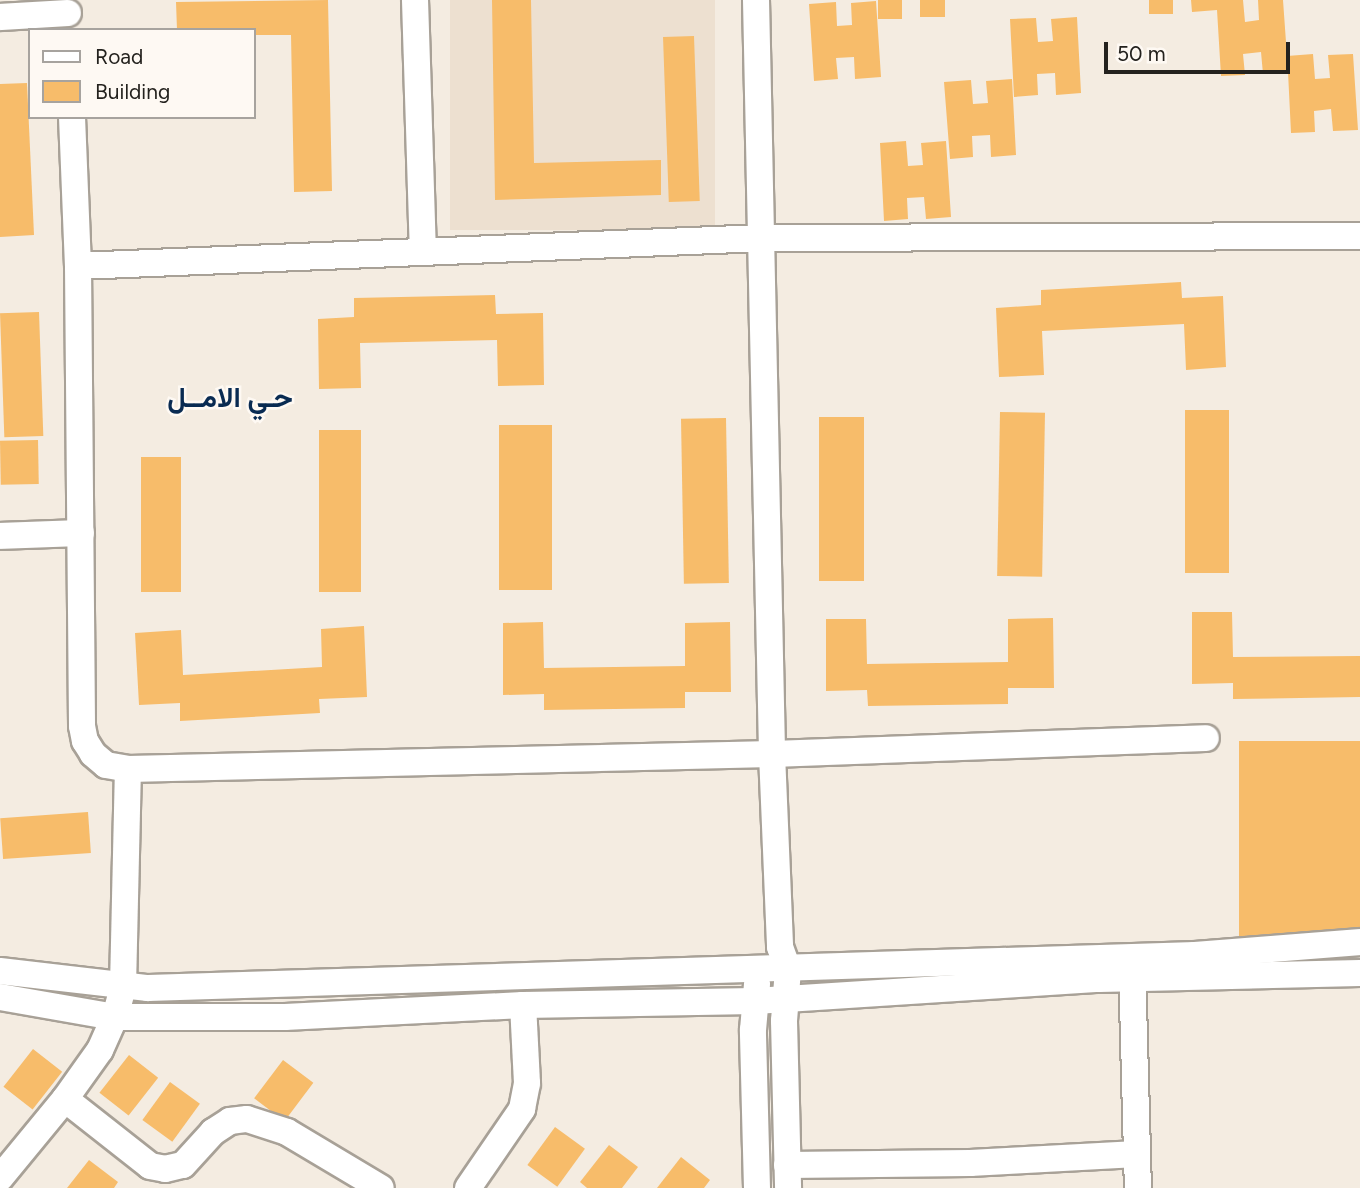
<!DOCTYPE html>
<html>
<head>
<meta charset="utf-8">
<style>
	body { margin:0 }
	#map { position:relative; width:1360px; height:1188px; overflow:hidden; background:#f4ece1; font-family:Figtree,Vazirmatn,sans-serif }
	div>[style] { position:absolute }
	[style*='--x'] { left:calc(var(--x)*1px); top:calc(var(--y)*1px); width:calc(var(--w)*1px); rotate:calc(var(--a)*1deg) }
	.built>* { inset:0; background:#ede0d0; transform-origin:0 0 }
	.building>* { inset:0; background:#f7bc6a; transform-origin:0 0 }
	.roads { filter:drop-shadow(2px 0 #a8a197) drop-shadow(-2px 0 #a8a197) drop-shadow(0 2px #a8a197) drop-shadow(0 -2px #a8a197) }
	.street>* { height:26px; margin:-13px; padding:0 13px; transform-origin:13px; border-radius:13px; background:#fff }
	span { translate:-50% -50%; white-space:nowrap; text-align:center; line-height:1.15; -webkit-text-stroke:5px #fef9f3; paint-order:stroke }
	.neighbourhood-label { font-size:28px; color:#092b52; font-weight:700 }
	.legend { position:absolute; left:28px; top:28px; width:228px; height:91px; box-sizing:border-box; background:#fef9f3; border:2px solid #a7a39e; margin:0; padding:9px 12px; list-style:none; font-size:21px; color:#24221e }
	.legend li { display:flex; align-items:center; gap:14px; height:35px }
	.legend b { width:35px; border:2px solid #a7a39e }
	.scale { position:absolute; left:1104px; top:42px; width:186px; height:32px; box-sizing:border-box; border:4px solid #24221e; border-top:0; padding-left:9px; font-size:21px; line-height:24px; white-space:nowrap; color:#24221e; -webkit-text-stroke:5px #fef9f3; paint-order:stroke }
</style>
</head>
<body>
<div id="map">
	<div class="built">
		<i style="left:450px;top:0;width:265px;height:230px"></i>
	</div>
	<div class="building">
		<i style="clip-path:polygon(328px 0,332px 191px,294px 192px,291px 35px,254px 35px,254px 30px,177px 30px,176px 2px)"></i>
		<i style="clip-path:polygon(492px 0,531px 0,534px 163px,661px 160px,661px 195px,495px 200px)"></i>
		<i style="left:878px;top:0;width:24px;height:19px"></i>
		<i style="left:920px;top:0;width:25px;height:17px"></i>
		<i style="left:1149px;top:0;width:24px;height:14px"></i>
		<i style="clip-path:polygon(1191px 0,1243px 0,1245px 22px,1259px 20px,1258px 0,1283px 0,1287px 56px,1313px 54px,1315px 79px,1330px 78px,1328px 55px,1353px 54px,1358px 130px,1333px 131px,1331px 109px,1314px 111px,1315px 132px,1291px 133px,1288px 72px,1263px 74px,1261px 52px,1243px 54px,1245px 75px,1221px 76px,1217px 10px,1192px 12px)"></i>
		<i style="clip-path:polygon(876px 1px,881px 77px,855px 79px,854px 57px,836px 58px,838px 79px,814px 81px,809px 4px,836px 2px,837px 26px,852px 25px,851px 3px)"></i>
		<i style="clip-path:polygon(1077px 17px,1081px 93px,1056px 95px,1055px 73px,1037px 74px,1038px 95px,1014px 97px,1010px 19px,1036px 18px,1038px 42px,1053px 41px,1051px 19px)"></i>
		<i style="left:694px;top:36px;width:165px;height:31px;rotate:88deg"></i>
		<i style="clip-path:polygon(1012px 79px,1016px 155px,991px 157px,990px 135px,972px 136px,973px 157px,950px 159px,944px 82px,971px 80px,973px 104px,988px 103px,986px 81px)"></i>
		<i style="clip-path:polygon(27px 83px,34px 235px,0 237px,0 84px)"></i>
		<i style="clip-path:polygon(906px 141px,908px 166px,923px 165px,921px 143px,946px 141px,951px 217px,926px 219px,924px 197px,907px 198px,908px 219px,884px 221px,880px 143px)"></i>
		<i style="clip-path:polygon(1181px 282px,1182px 298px,1223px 296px,1226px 367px,1186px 370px,1184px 324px,1042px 331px,1044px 375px,999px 377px,996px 308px,1041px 305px,1041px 290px)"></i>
		<i style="clip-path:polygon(495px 295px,496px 314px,543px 313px,544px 385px,498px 386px,497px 340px,360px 343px,361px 388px,319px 389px,318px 319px,354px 317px,354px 298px)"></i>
		<i style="left:39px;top:312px;width:124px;height:39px;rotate:88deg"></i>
		<i style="left:1185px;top:410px;width:44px;height:163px"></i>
		<i style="left:1000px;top:412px;width:45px;height:164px;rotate:1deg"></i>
		<i style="left:819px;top:417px;width:45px;height:164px"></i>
		<i style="left:726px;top:418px;width:165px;height:45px;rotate:89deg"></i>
		<i style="left:499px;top:425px;width:53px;height:165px"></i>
		<i style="left:319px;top:430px;width:42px;height:162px"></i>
		<i style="left:38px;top:440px;width:44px;height:38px;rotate:89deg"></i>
		<i style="left:141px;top:457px;width:40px;height:135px"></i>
		<i style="clip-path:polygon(1192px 612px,1232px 612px,1233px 657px,1360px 656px,1360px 697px,1233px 699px,1233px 683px,1192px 684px)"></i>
		<i style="clip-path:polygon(1053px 618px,1054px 688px,1008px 688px,1008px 704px,868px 706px,867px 690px,826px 691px,826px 619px,866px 619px,867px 664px,1008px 662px,1008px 619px)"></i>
		<i style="clip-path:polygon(543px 622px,544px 668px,685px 666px,685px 623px,730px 622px,731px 692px,685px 692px,685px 708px,544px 710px,544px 694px,503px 695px,503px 623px)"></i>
		<i style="clip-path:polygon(364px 626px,367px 697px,319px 699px,320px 713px,180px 721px,180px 703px,139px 705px,135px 633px,181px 630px,183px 675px,322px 667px,321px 629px)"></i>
		<i style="left:1239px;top:741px;width:121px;height:202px"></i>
		<i style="left:88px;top:812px;width:41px;height:88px;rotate:86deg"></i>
		<i style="left:33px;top:1049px;width:37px;height:48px;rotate:38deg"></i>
		<i style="left:129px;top:1055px;width:37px;height:48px;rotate:38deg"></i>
		<i style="left:283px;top:1060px;width:38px;height:48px;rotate:37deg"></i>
		<i style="left:170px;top:1082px;width:37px;height:47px;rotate:36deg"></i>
		<i style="left:555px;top:1127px;width:37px;height:47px;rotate:36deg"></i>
		<i style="clip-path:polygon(609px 1145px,638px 1167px,622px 1188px,587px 1188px,580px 1182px)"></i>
		<i style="clip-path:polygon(681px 1157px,710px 1180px,704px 1188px,657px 1188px)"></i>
		<i style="clip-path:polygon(89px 1160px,118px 1182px,114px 1188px,67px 1188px)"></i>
	</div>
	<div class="roads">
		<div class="street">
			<i style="--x:415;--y:0;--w:251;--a:88.2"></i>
			<i style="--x:756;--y:0;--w:754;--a:88.78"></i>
			<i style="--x:772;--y:754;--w:193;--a:87.6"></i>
			<i style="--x:780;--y:947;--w:23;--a:70"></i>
			<i style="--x:788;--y:969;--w:52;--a:94.4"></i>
			<i style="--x:784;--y:1021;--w:167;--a:88.6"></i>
			<i style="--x:0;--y:17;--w:68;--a:-3.4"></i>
			<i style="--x:72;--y:117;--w:149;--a:87.7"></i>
			<i style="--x:78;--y:266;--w:460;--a:89.5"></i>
			<i style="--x:82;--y:726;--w:15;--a:79"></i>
			<i style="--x:85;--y:741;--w:15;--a:58"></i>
			<i style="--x:93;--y:754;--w:17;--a:40"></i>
			<i style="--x:106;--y:765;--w:22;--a:10"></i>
			<i style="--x:128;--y:769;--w:644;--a:-1.33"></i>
			<i style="--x:772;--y:754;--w:434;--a:-2.1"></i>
			<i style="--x:78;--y:266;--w:686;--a:-2.34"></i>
			<i style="--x:763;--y:238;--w:597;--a:-0.19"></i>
			<i style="--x:0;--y:536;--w:81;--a:-2.1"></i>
			<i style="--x:1132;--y:963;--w:225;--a:88.5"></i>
			<i style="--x:0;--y:971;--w:149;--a:6.6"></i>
			<i style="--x:148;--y:988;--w:1048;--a:-1.81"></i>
			<i style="--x:1195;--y:955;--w:166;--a:-4.5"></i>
			<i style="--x:0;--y:997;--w:117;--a:9.9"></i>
			<i style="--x:115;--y:1017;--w:170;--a:0"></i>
			<i style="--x:285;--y:1017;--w:238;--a:-2.9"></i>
			<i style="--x:523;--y:1005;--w:232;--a:-1"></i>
			<i style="--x:755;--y:1001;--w:345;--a:-3.7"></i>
			<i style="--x:1099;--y:979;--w:261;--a:-1.3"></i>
			<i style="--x:65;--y:1099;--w:60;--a:-54.5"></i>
			<i style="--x:100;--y:1050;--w:36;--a:-66"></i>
			<i style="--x:115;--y:1017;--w:31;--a:-75"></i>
			<i style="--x:123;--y:987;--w:218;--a:-88.7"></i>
			<i style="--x:787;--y:1165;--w:183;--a:-0.6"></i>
			<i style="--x:970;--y:1163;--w:167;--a:-3.1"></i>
			<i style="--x:0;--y:1178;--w:102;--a:-50.6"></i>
			<i style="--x:65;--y:1099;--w:108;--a:38.2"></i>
			<i style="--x:150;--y:1166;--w:15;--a:11"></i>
			<i style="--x:165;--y:1169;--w:18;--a:-13"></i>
			<i style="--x:183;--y:1165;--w:45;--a:-47.7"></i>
			<i style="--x:213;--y:1132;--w:20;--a:-33"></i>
			<i style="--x:230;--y:1121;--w:17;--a:-7"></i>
			<i style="--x:247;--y:1119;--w:42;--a:18"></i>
			<i style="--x:287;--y:1132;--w:109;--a:30.8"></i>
			<i style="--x:468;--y:1188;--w:96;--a:-55.6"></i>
			<i style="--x:522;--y:1109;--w:26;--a:-79"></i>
			<i style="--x:527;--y:1083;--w:78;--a:-92.9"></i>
			<i style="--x:757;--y:1188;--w:158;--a:-91.5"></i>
			<i style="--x:753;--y:1030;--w:46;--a:-85"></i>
		</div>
	</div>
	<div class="neighbourhood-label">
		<span style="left:230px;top:397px">حـي الامــل</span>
	</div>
	<ul class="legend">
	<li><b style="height:9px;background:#fff"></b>Road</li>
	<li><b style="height:19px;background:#f7bc6a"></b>Building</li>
	</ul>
	<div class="scale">50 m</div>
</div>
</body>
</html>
